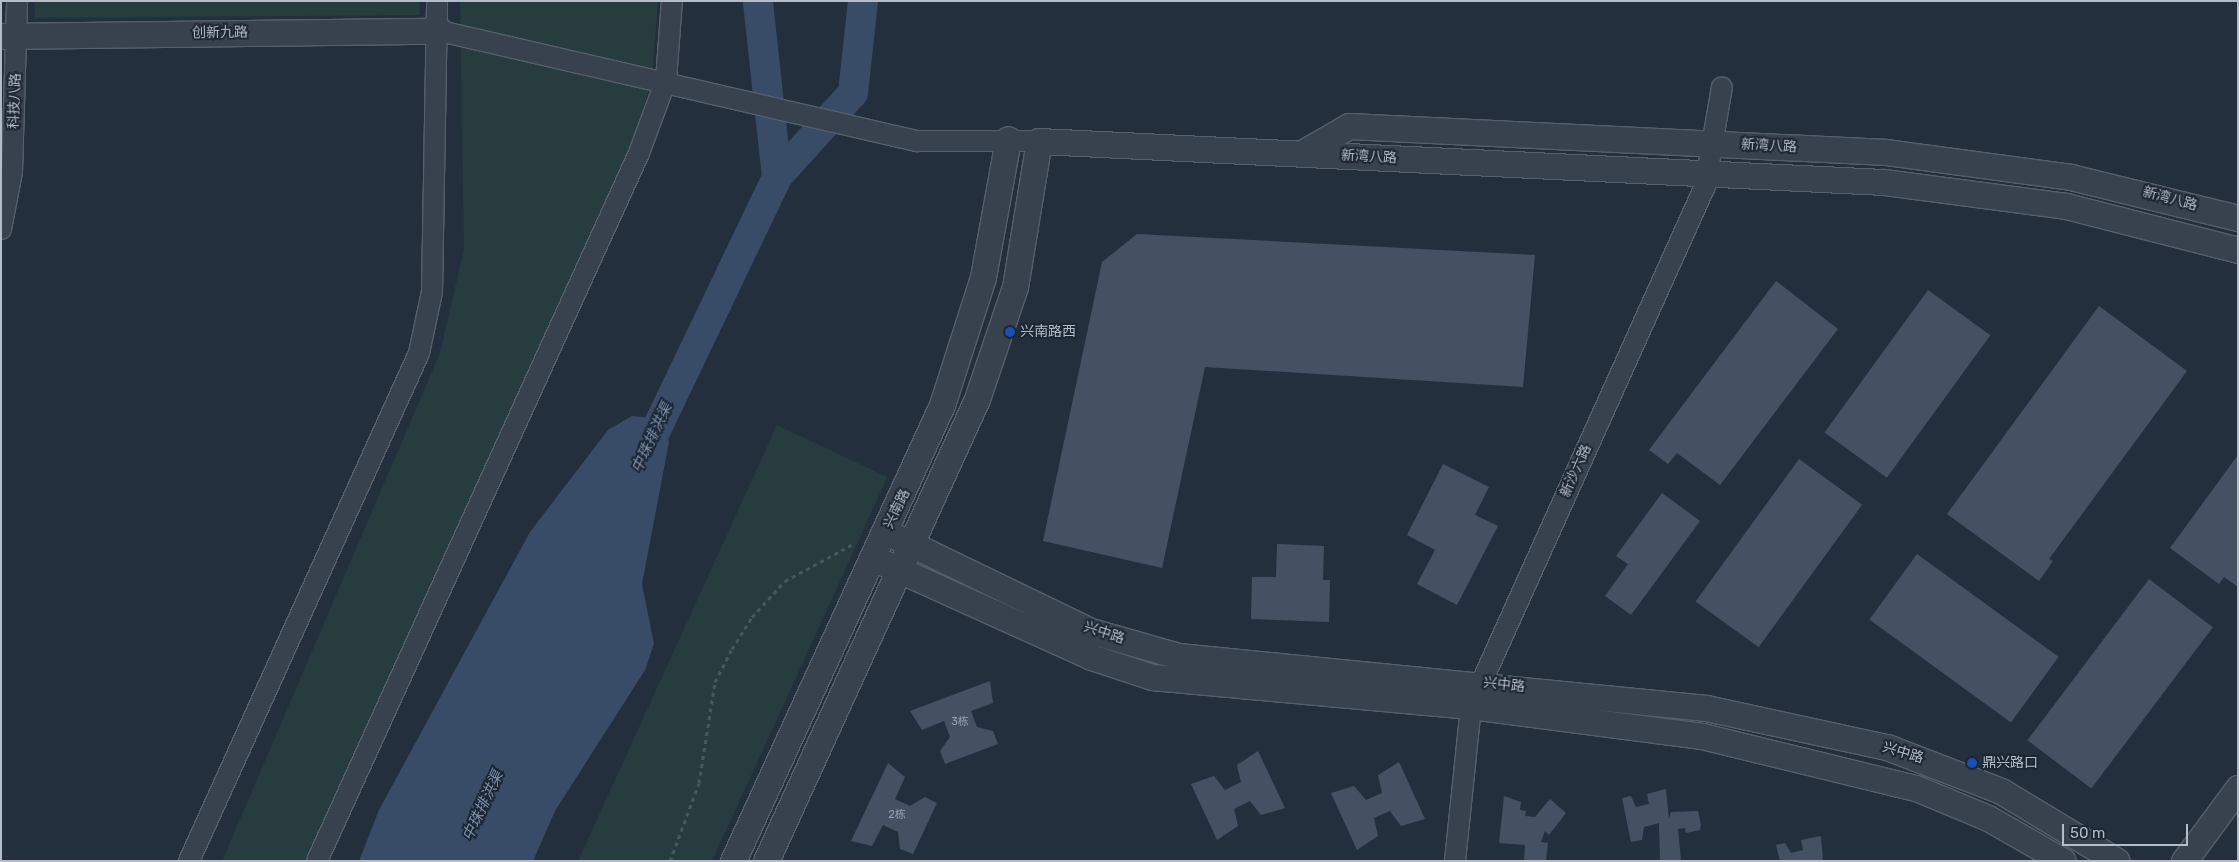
<!DOCTYPE html>
<html>
<head>
<meta charset="utf-8">
<style>
	body { margin:0 }
	#map { position:relative; width:2239px; height:862px; overflow:hidden; background:#242f3e; font-family:Rubik,"Noto Sans SC",sans-serif }
	div>[style] { position:absolute }
	[style*='--x'] { left:calc(var(--x)*1px); top:calc(var(--y)*1px); width:calc(var(--w)*1px); rotate:calc(var(--a)*1deg) }
	.green>* { inset:0; background:#263c3f }
	.water>* { inset:0; background:#394c67 }
	.river>* { height:30px; margin:-15px; padding:0 15px; transform-origin:15px; border-radius:15px; background:#394c67 }
	.building>* { inset:0; background:#455162; transform-origin:0 0 }
	.path>* { height:3px; margin-top:-1.5px; transform-origin:0; background:repeating-linear-gradient(90deg,#44595c 0 4px,transparent 0 8px) }
	.roads { filter:drop-shadow(1px 0 #565f6c) drop-shadow(-1px 0 #565f6c) drop-shadow(0 1px #565f6c) drop-shadow(0 -1px #565f6c) }
	.minor>* { height:20px; margin:-10px; padding:0 10px; transform-origin:10px; border-radius:10px; background:#38414e }
	.tertiary>* { height:25px; margin:-12.5px; padding:0 12.5px; transform-origin:12.5px; border-radius:12.5px; background:#38414e }
	.dots>* { width:14px; height:14px; translate:-50% -50%; box-sizing:border-box; border:2px solid #1d2633; border-radius:50% }
	span { translate:-50% -50%; white-space:nowrap; text-align:center; line-height:1.15; -webkit-text-stroke:4px #1d2633; paint-order:stroke }
	.number-label { font-size:11px; color:#98a1af }
	.number-label span { -webkit-text-stroke-width:0 }
	.street-label { font-size:14px; color:#b4bcc9 }
	.poi-label { font-size:14px; color:#b4bcc9 }
	.left { translate:0 -50%; text-align:left }
	.water-label { font-size:15px; color:#7c92b1; font-style:italic }
	.frame { position:absolute; inset:0; border:2px solid #b4bcc9; pointer-events:none }
	.scale { position:absolute; left:2062px; top:824px; width:126px; height:22px; box-sizing:border-box; border:2px solid #b4bcc9; border-top:0; padding-left:6px; font-size:15px; line-height:18px; white-space:nowrap; color:#b4bcc9; -webkit-text-stroke:4px #1d2633; paint-order:stroke }
</style>
</head>
<body>
<div id="map">
	<div class="green">
		<i style="clip-path:polygon(34px 1px,419px 1px,420px 15px,35px 18px)"></i>
		<i style="clip-path:polygon(460px 1px,658px 1px,652px 77px,641px 118px,619px 181px,306px 861px,222px 861px,440px 353px,464px 249px)"></i>
		<i style="clip-path:polygon(777px 425px,887px 477px,858px 542px,712px 861px,578px 861px)"></i>
	</div>
	<div class="water">
		<i style="clip-path:polygon(632px 416px,661px 419px,669px 442px,642px 584px,654px 644px,645px 670px,555px 811px,533px 861px,359px 861px,379px 810px,530px 532px,608px 430px)"></i>
	</div>
	<div class="river">
		<i style="--x:777;--y:177;--w:113;--a:-47.9"></i>
		<i style="--x:853;--y:93;--w:93;--a:-83.8"></i>
		<i style="--x:644;--y:455;--w:308;--a:-64.4"></i>
		<i style="--x:777;--y:177;--w:177;--a:-96.2"></i>
	</div>
	<div class="building">
		<i style="clip-path:polygon(1137px 234px,1535px 255px,1523px 387px,1205px 367px,1162px 568px,1043px 541px,1102px 262px)"></i>
		<i style="clip-path:polygon(1776px 281px,1838px 329px,1720px 485px,1677px 453px,1668px 464px,1649px 450px)"></i>
		<i style="left:1928px;top:290px;width:77px;height:176px;rotate:36deg"></i>
		<i style="clip-path:polygon(2099px 306px,2187px 371px,2049px 559px,2053px 561px,2039px 581px,1947px 514px)"></i>
		<i style="clip-path:polygon(2238px 455px,2238px 587px,2224px 577px,2219px 584px,2170px 548px)"></i>
		<i style="left:1799px;top:459px;width:78px;height:176px;rotate:36deg"></i>
		<i style="clip-path:polygon(1443px 464px,1489px 487px,1475px 515px,1498px 526px,1457px 605px,1417px 584px,1435px 550px,1407px 535px)"></i>
		<i style="clip-path:polygon(1662px 493px,1700px 521px,1631px 615px,1605px 596px,1628px 564px,1616px 556px)"></i>
		<i style="clip-path:polygon(1277px 544px,1324px 546px,1323px 580px,1330px 580px,1329px 622px,1251px 619px,1252px 577px,1276px 577px)"></i>
		<i style="left:1917px;top:554px;width:175px;height:81px;rotate:36deg"></i>
		<i style="left:2149px;top:579px;width:80px;height:202px;rotate:37deg"></i>
		<i style="clip-path:polygon(990px 681px,993px 703px,971px 711px,977px 727px,993px 731px,998px 744px,945px 764px,940px 751px,950px 737px,944px 721px,922px 730px,910px 711px)"></i>
		<i style="clip-path:polygon(1258px 751px,1285px 808px,1261px 815px,1250px 801px,1234px 809px,1238px 826px,1217px 840px,1191px 784px,1214px 776px,1225px 790px,1241px 782px,1237px 765px)"></i>
		<i style="clip-path:polygon(1399px 762px,1425px 819px,1401px 826px,1390px 811px,1374px 818px,1378px 836px,1357px 850px,1331px 793px,1354px 786px,1366px 800px,1382px 793px,1378px 775px)"></i>
		<i style="clip-path:polygon(888px 763px,905px 777px,895px 799px,910px 806px,925px 797px,937px 803px,913px 854px,900px 849px,898px 832px,883px 825px,872px 846px,851px 841px)"></i>
		<i style="clip-path:polygon(1666px 789px,1669px 819px,1671px 812px,1698px 811px,1701px 825px,1700px 830px,1686px 833px,1685px 828px,1678px 829px,1681px 861px,1660px 861px,1659px 823px,1644px 827px,1642px 840px,1631px 842px,1622px 798px,1631px 796px,1636px 807px,1649px 804px,1647px 794px)"></i>
		<i style="clip-path:polygon(1504px 796px,1521px 802px,1520px 810px,1526px 811px,1525px 816px,1535px 817px,1550px 799px,1566px 813px,1549px 835px,1545px 831px,1541px 842px,1548px 843px,1546px 861px,1524px 861px,1525px 845px,1499px 843px)"></i>
		<i style="clip-path:polygon(1821px 836px,1823px 861px,1780px 861px,1776px 845px,1785px 843px,1791px 853px,1803px 850px,1801px 840px)"></i>
	</div>
	<div class="path">
		<i style="--x:670;--y:861;--w:83;--a:-69.6"></i>
		<i style="--x:699;--y:783;--w:102;--a:-81"></i>
		<i style="--x:715;--y:682;--w:37;--a:-63"></i>
		<i style="--x:732;--y:649;--w:38;--a:-58"></i>
		<i style="--x:752;--y:617;--w:49;--a:-47.5"></i>
		<i style="--x:785;--y:581;--w:80;--a:-28.5"></i>
	</div>
	<div class="roads">
		<div class="minor">
			<i style="--x:440;--y:31;--w:490;--a:13"></i>
			<i style="--x:917;--y:141;--w:122;--a:0"></i>
			<i style="--x:1;--y:229;--w:58;--a:-79.1"></i>
			<i style="--x:12;--y:172;--w:171;--a:-88.3"></i>
			<i style="--x:189;--y:861;--w:558;--a:-65.64"></i>
			<i style="--x:419;--y:353;--w:62;--a:-78"></i>
			<i style="--x:432;--y:292;--w:291;--a:-89"></i>
			<i style="--x:317;--y:861;--w:778;--a:-65.54"></i>
			<i style="--x:639;--y:153;--w:78;--a:-69.7"></i>
			<i style="--x:666;--y:80;--w:79;--a:-85.7"></i>
			<i style="--x:1455;--y:861;--w:156;--a:-84.1"></i>
			<i style="--x:1471;--y:706;--w:570;--a:-65.77"></i>
			<i style="--x:1705;--y:186;--w:100;--a:-80.3"></i>
		</div>
		<div class="tertiary">
			<i style="--x:1;--y:36;--w:439;--a:-0.7"></i>
			<i style="--x:1302;--y:153;--w:54;--a:-29.9"></i>
			<i style="--x:1349;--y:126;--w:538;--a:2.77"></i>
			<i style="--x:1886;--y:152;--w:187;--a:7.7"></i>
			<i style="--x:2071;--y:177;--w:172;--a:13.8"></i>
			<i style="--x:886;--y:532;--w:228;--a:25.8"></i>
			<i style="--x:1091;--y:631;--w:91;--a:16"></i>
			<i style="--x:1178;--y:656;--w:531;--a:5.62"></i>
			<i style="--x:1706;--y:708;--w:185;--a:12.2"></i>
			<i style="--x:1887;--y:747;--w:122;--a:21.1"></i>
			<i style="--x:2001;--y:791;--w:135;--a:31.1"></i>
			<i style="--x:873;--y:558;--w:239;--a:24.4"></i>
			<i style="--x:1091;--y:657;--w:64;--a:18.2"></i>
			<i style="--x:1152;--y:677;--w:320;--a:5.2"></i>
			<i style="--x:1471;--y:706;--w:233;--a:7.4"></i>
			<i style="--x:1702;--y:736;--w:220;--a:13.7"></i>
			<i style="--x:1916;--y:788;--w:78;--a:22.6"></i>
			<i style="--x:1988;--y:818;--w:86;--a:29.8"></i>
			<i style="--x:733;--y:861;--w:502;--a:-65.38"></i>
			<i style="--x:942;--y:405;--w:134;--a:-72.2"></i>
			<i style="--x:983;--y:277;--w:140;--a:-79.7"></i>
			<i style="--x:766;--y:861;--w:508;--a:-65.45"></i>
			<i style="--x:977;--y:399;--w:118;--a:-71.3"></i>
			<i style="--x:1015;--y:287;--w:148;--a:-80.7"></i>
			<i style="--x:1039;--y:141;--w:846;--a:2.78"></i>
			<i style="--x:1884;--y:182;--w:184;--a:7.5"></i>
			<i style="--x:2066;--y:206;--w:178;--a:14.3"></i>
			<i style="--x:2184;--y:861;--w:91;--a:-53.5"></i>
		</div>
	</div>
	<div class="dots">
		<i style="left:1010px;top:332px;background:#1a4fb4"></i>
		<i style="left:1972px;top:763px;background:#1a4fb4"></i>
	</div>
	<div class="number-label">
		<span style="left:960px;top:722px">3栋</span>
		<span style="left:897px;top:815px">2栋</span>
	</div>
	<div class="street-label">
		<span style="left:220px;top:33px;rotate:-1deg">创新九路</span>
		<span style="left:15px;top:101px;rotate:-88deg">科技八路</span>
		<span style="left:1769px;top:146px;rotate:3deg">新湾八路</span>
		<span style="left:1369px;top:157px;rotate:3deg">新湾八路</span>
		<span style="left:2170px;top:199px;rotate:15deg">新湾八路</span>
		<span style="left:1576px;top:471px;rotate:-66deg">新沙六路</span>
		<span style="left:897px;top:509px;rotate:-64deg">兴南路</span>
		<span style="left:1104px;top:633px;rotate:18deg">兴中路</span>
		<span style="left:1504px;top:685px;rotate:6deg">兴中路</span>
		<span style="left:1903px;top:753px;rotate:17deg">兴中路</span>
	</div>
	<div class="poi-label">
		<span class="left" style="left:1020px;top:332px">兴南路西</span>
		<span class="left" style="left:1982px;top:763px">鼎兴路口</span>
	</div>
	<div class="water-label">
		<span style="left:652px;top:438px;rotate:-65deg">中珠排洪渠</span>
		<span style="left:483px;top:806px;rotate:-65deg">中珠排洪渠</span>
	</div>
	<div class="frame"></div>
	<div class="scale">50 m</div>
</div>
</body>
</html>
